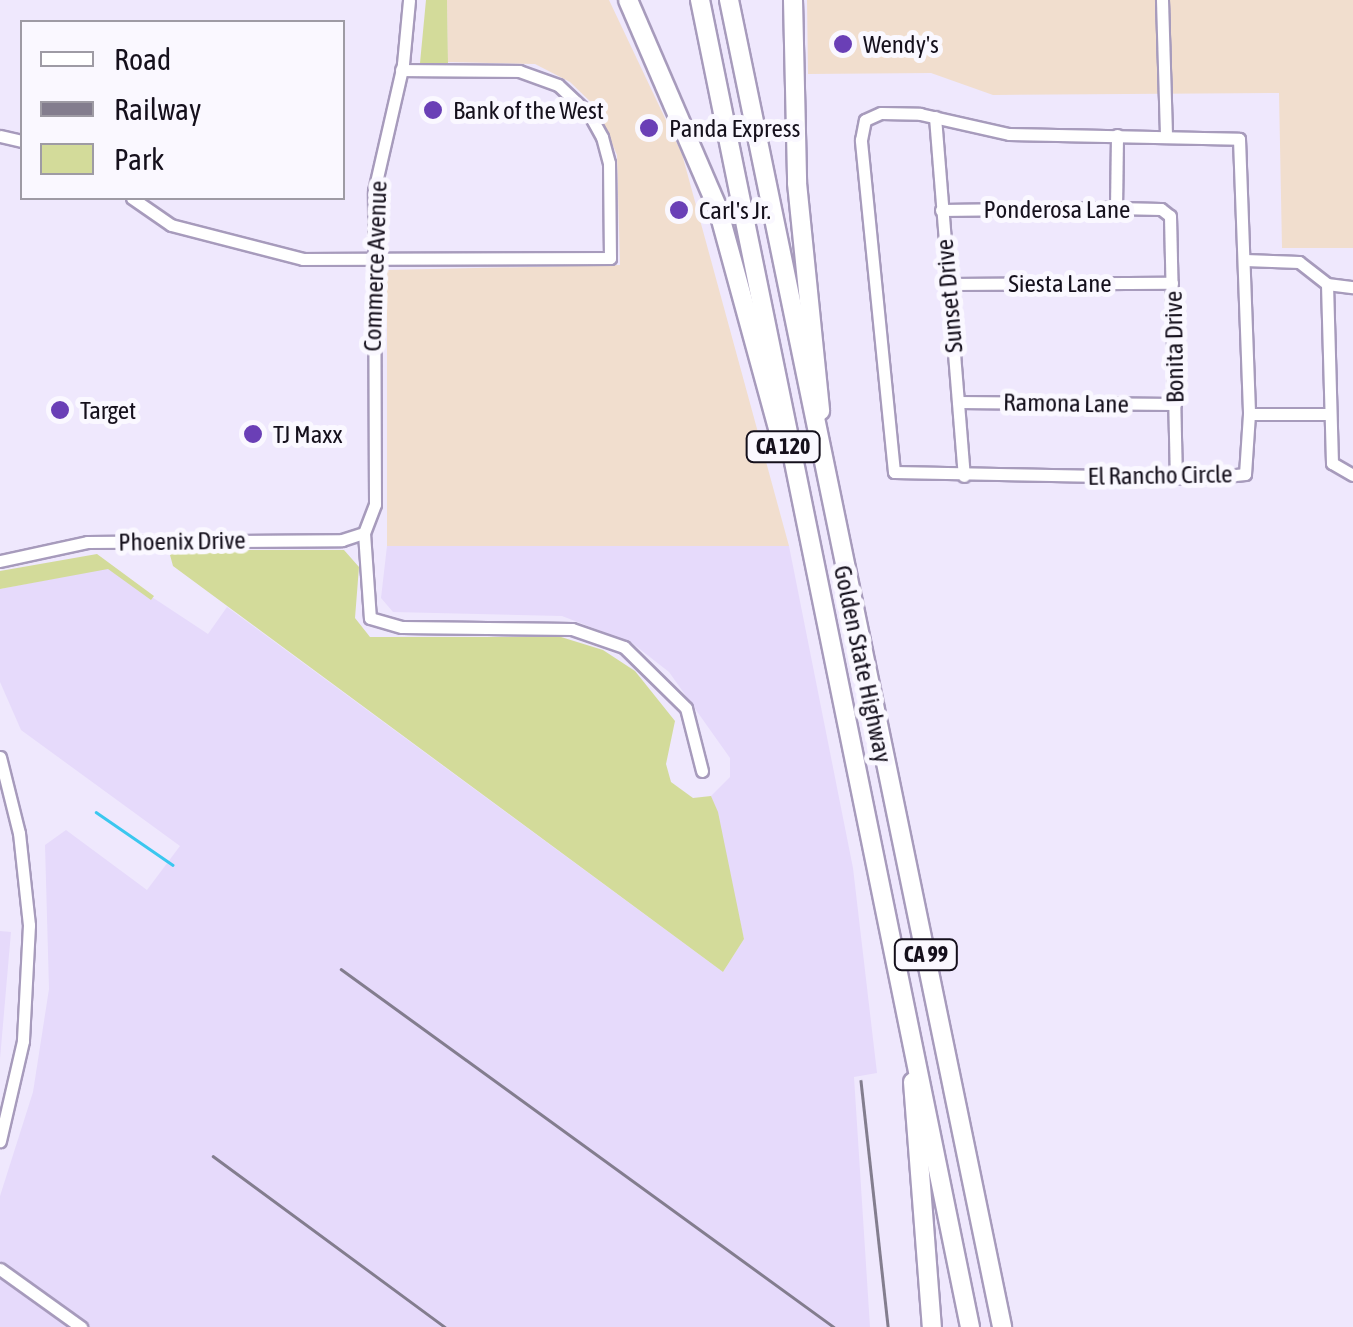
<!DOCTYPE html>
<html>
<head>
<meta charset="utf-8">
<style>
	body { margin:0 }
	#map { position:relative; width:1353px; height:1327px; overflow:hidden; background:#efe8fd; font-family:"Asap Condensed",sans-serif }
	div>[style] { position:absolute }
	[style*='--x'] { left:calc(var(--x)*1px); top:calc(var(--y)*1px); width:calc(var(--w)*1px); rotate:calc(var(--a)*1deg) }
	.commercial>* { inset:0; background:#f1dece }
	.built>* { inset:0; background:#e6dafb }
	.green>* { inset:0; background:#d3db9a }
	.stream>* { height:2.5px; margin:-1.25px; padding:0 1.25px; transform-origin:1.25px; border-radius:1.25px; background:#3ac7ef }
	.roads { filter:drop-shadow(2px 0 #a79bbc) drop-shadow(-2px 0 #a79bbc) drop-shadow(0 2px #a79bbc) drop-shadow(0 -2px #a79bbc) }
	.minor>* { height:11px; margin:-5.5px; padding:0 5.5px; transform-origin:5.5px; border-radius:5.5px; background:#fff }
	.highway>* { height:18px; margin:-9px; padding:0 9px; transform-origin:9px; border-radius:9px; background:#fff }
	.rail>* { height:2.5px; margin:-1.25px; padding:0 1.25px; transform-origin:1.25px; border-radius:1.25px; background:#837d8e }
	.dots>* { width:28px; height:28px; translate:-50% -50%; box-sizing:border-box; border:5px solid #faf8ff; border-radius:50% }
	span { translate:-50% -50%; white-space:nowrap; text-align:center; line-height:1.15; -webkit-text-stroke:10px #faf8ff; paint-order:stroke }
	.shield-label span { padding:2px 8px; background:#faf8ff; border:2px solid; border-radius:8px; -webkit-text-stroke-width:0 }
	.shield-label { font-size:22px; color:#15101c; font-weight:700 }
	.poi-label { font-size:25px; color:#15101c }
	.left { translate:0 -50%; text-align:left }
	.street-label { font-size:25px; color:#15101c }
	.legend { position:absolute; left:20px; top:20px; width:325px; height:180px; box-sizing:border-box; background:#faf8ff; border:2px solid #9e9ba4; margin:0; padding:12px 18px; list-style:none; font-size:30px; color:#15101c }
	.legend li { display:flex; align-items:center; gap:20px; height:50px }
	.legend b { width:50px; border:2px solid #9e9ba4 }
</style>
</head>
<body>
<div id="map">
	<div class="commercial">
		<i style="clip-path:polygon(447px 0,609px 0,682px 154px,789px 546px,387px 546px,387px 270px,620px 265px,617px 155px,596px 107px,570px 82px,535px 64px,448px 62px)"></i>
		<i style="clip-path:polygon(807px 0,1353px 0,1353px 248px,1282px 248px,1279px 93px,993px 95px,931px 73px,808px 74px)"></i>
	</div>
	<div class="built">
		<i style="clip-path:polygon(387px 546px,789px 546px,853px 868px,877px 1073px,854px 1077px,870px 1327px,0 1327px,0 1196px,33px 1092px,49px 989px,45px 845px,66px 830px,147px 890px,180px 846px,21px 730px,0 682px,0 589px,108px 568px,208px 634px,227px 607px,723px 972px,744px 939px,711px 796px,730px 777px,730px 758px,669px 672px,632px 643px,562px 616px,393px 612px,381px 598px)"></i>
		<i style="clip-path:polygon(0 931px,11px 932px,0 1059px)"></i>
	</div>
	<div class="green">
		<i style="clip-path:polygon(426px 0,447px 0,448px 63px,420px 63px)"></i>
		<i style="clip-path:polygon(177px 550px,344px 550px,359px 567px,355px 618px,370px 637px,561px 637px,603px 650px,635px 671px,675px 721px,666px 764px,671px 782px,693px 798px,711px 796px,718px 812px,744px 939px,723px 972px,173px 566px,170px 555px)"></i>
		<i style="clip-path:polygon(97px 554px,154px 596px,151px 600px,108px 569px,0 589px,0 571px)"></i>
	</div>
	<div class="stream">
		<i style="--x:96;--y:812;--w:93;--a:34.5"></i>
	</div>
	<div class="roads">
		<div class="minor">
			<i style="--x:1162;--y:0;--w:134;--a:88.3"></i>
			<i style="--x:881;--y:113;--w:39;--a:1"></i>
			<i style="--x:920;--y:114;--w:91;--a:12.7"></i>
			<i style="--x:1009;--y:134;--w:230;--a:1.2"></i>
			<i style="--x:1239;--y:139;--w:275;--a:87.9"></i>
			<i style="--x:1249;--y:414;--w:60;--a:93.8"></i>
			<i style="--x:1245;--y:474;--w:37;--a:174"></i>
			<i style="--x:1208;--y:478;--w:314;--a:-178.9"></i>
			<i style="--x:894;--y:472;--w:334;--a:-95.7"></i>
			<i style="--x:861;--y:140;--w:20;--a:-79"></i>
			<i style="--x:865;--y:120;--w:17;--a:-24"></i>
			<i style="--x:935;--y:117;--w:360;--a:85.4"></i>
			<i style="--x:0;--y:136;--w:23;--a:13"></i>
			<i style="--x:132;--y:198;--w:47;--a:34.7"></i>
			<i style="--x:171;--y:225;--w:136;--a:14.4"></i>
			<i style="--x:303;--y:259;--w:307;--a:-0.2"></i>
			<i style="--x:610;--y:258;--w:95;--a:-90.6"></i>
			<i style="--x:609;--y:163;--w:27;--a:-105"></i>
			<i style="--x:602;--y:137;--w:26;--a:-119"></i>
			<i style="--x:589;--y:114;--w:42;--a:-136.9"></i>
			<i style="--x:558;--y:85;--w:41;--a:-160.3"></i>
			<i style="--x:519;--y:71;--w:118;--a:-179.5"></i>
			<i style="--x:1116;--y:208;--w:73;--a:-89.2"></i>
			<i style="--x:941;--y:210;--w:175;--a:-0.7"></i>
			<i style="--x:1116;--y:208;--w:45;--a:1.3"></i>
			<i style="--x:1161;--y:209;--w:11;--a:38"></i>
			<i style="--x:1170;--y:216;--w:261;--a:88.7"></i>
			<i style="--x:1245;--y:260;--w:54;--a:2.1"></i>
			<i style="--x:1299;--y:262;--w:36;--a:38"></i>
			<i style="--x:1327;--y:284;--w:26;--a:7"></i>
			<i style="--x:948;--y:284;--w:224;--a:-0.3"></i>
			<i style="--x:1327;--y:284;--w:179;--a:88.4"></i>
			<i style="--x:1332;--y:463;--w:24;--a:30"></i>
			<i style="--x:958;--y:402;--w:217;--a:0.5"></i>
			<i style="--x:1249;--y:414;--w:81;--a:0"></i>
			<i style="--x:364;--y:533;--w:31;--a:-69"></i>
			<i style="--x:375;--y:504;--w:313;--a:-90.2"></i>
			<i style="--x:374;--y:191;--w:130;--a:-77.1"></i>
			<i style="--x:403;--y:64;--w:64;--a:-84.6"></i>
			<i style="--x:364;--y:533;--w:85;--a:86"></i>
			<i style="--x:370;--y:618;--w:33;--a:16"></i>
			<i style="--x:402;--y:627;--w:170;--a:0.7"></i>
			<i style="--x:572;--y:629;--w:55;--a:19.1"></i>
			<i style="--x:624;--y:647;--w:87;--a:44.5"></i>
			<i style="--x:686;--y:708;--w:65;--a:75.7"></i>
			<i style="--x:0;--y:561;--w:89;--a:-12.3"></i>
			<i style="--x:87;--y:542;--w:255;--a:-0.4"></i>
			<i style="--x:342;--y:540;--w:23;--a:-18"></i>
			<i style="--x:0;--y:757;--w:78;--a:76"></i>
			<i style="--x:19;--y:833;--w:93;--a:83.8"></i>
			<i style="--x:29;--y:925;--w:116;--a:93"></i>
			<i style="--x:23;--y:1041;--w:103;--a:103"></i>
			<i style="--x:0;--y:1269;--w:100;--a:35.6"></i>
		</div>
		<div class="highway">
			<i style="--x:628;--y:0;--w:228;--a:66.7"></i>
			<i style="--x:718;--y:209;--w:239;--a:74.7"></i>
			<i style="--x:700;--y:0;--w:1354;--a:78.5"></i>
			<i style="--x:729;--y:0;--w:1355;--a:78.37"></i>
			<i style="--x:793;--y:0;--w:183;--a:88.7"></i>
			<i style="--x:797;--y:183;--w:229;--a:84.2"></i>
			<i style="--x:913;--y:1082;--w:246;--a:85.6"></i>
		</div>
	</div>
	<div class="rail">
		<i style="--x:341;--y:969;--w:609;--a:35.99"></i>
		<i style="--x:861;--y:1081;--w:247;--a:83.7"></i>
		<i style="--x:213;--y:1156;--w:288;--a:36.4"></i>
	</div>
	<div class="dots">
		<i style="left:843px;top:44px;background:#6a3fb6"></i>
		<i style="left:433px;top:110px;background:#6a3fb6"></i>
		<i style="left:649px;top:128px;background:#6a3fb6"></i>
		<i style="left:679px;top:210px;background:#6a3fb6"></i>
		<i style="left:60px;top:410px;background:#6a3fb6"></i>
		<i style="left:253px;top:434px;background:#6a3fb6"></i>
	</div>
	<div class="shield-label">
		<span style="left:783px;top:447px">CA 120</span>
		<span style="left:926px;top:955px">CA 99</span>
	</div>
	<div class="poi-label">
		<span class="left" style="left:863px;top:44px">Wendy's</span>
		<span class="left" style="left:453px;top:110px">Bank of the West</span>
		<span class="left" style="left:669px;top:128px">Panda Express</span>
		<span class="left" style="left:699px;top:210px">Carl's Jr.</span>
		<span class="left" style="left:80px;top:410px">Target</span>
		<span class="left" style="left:273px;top:434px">TJ Maxx</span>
	</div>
	<div class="street-label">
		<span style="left:1057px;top:209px">Ponderosa Lane</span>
		<span style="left:375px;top:266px;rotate:-88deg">Commerce Avenue</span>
		<span style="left:1060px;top:283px">Siesta Lane</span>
		<span style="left:949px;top:296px;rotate:-95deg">Sunset Drive</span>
		<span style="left:1174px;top:347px;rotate:-91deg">Bonita Drive</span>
		<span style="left:1066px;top:403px;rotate:1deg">Ramona Lane</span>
		<span style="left:1160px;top:475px;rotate:-1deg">El Rancho Circle</span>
		<span style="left:182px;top:541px;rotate:-1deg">Phoenix Drive</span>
		<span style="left:863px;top:664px;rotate:78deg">Golden State Highway</span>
	</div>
	<ul class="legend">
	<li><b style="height:12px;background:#fff"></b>Road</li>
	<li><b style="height:12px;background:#837d8e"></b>Railway</li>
	<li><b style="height:28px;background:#d3db9a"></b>Park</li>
	</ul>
</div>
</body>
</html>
